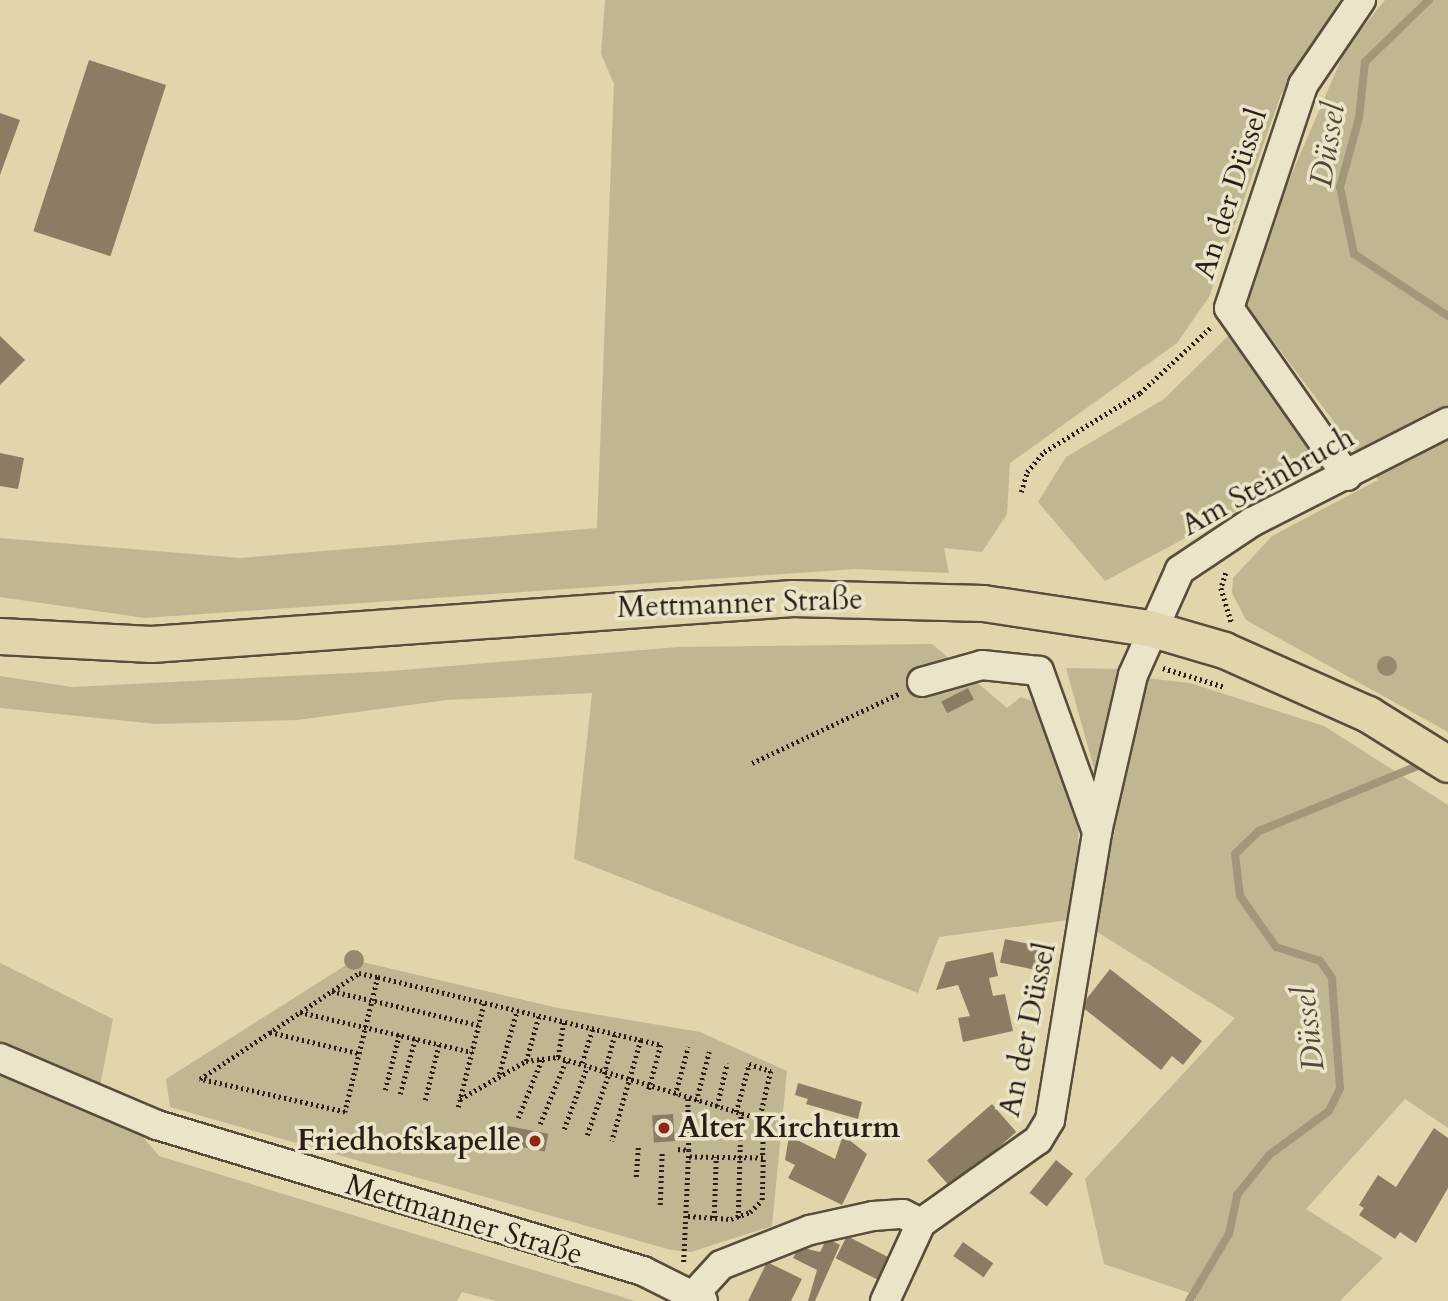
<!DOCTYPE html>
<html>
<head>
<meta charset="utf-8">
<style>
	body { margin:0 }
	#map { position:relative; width:1448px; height:1301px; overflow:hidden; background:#e0d5ab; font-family:Cardo,serif }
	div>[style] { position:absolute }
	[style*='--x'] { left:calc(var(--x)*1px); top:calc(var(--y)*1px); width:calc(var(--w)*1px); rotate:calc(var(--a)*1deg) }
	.green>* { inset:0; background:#c1b692 }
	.stream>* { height:8px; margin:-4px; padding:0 4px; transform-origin:4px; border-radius:4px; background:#a39779 }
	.building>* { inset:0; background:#8a7d64; transform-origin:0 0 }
	.path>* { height:4.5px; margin-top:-2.25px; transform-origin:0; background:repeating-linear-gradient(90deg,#2c1e17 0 2px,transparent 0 5.5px) }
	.roads { filter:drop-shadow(2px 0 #594c3c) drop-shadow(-2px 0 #594c3c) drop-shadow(0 2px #594c3c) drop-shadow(0 -2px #594c3c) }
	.minor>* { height:28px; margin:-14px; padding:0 14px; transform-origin:14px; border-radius:14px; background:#ebe4c8 }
	.major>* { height:35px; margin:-17.5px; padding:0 17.5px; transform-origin:17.5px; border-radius:17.5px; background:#e0d5ab }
	.trees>* { width:20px; height:20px; margin:-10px; border-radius:50%; background:#968a6e }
	.dots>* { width:19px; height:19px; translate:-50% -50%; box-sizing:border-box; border:4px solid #ebe4c8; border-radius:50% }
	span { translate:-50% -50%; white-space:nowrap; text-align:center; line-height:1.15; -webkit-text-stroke:7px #ebe4c8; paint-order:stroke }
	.street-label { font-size:30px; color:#2c1e17 }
	.poi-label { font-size:30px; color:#2c1e17; font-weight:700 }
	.left { translate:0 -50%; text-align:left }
	.right { translate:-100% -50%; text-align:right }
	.water-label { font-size:32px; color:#564839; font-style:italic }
</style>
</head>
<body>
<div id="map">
	<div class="green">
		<i style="clip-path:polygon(605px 0,1340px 0,1281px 95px,1209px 297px,1177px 343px,1010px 463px,1007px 514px,982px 552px,944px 548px,949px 573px,855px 569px,145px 618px,0 597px,0 538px,240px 558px,597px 528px,614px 84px,601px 54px)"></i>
		<i style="clip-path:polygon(1385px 0,1448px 0,1448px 732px,1246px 620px,1232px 593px,1233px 578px,1272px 536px,1378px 480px,1239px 296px,1346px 48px)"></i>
		<i style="clip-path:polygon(1229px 335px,1324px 464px,1105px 581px,1038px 502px,1066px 457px,1164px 399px)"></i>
		<i style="clip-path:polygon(932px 644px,1007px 708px,1021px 697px,1044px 706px,1079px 814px,1076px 919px,939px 937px,918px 993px,574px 859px,592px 693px,447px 700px,297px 720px,156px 724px,0 708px,0 676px,72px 687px,391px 671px,678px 647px)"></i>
		<i style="clip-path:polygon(1066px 668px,1120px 669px,1101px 779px,1095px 772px)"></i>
		<i style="clip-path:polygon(1146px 678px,1190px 683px,1324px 726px,1448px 805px,1448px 1128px,1405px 1099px,1306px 1209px,1383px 1258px,1340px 1301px,1195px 1301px,1193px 1294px,1104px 1264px,1085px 1179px,1235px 1018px,1094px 930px)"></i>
		<i style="clip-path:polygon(354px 960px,558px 1008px,700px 1032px,787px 1071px,772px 1226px,691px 1252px,671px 1250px,170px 1107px,166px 1079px)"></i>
		<i style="clip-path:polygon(0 963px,113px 1019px,100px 1086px,159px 1156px,635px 1301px,496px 1301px,462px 1292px,457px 1301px,0 1301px)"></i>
	</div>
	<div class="stream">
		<i style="--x:1429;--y:0;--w:89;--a:135.9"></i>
		<i style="--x:1365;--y:62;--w:56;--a:96.1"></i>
		<i style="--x:1359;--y:118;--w:72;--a:105.4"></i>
		<i style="--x:1340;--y:187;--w:68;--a:78.2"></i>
		<i style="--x:1354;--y:254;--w:113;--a:33.4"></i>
		<i style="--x:1189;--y:1301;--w:78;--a:-59.2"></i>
		<i style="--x:1229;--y:1234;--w:40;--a:-78"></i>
		<i style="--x:1237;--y:1195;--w:51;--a:-51.3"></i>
		<i style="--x:1269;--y:1155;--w:74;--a:-36.3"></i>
		<i style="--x:1329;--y:1111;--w:25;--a:-64"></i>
		<i style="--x:1340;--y:1088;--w:110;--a:-94.2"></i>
		<i style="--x:1332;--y:978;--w:21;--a:-125"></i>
		<i style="--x:1320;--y:961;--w:46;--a:-162.3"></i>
		<i style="--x:1276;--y:947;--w:62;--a:-125.2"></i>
		<i style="--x:1240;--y:896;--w:42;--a:-96.8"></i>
		<i style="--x:1235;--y:854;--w:33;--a:-44"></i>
		<i style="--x:1259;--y:831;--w:182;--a:-22.3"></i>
	</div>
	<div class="building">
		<i style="left:89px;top:60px;width:81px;height:180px;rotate:18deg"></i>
		<i style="clip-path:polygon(0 113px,20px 120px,0 175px)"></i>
		<i style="clip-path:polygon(0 336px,25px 360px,0 385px)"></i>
		<i style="clip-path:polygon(0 453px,24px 458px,18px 489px,0 486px)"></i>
		<i style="left:968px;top:688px;width:13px;height:30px;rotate:63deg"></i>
		<i style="left:1005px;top:939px;width:42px;height:24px;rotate:12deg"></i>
		<i style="clip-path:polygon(993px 952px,998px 976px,989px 978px,993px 996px,1005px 994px,1013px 1031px,963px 1042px,958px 1018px,970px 1016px,958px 985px,936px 990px,946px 962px)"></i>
		<i style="clip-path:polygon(1110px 969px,1202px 1041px,1183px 1065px,1172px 1056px,1161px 1070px,1081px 1006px)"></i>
		<i style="clip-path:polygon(798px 1083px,862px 1102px,858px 1119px,806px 1104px,808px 1099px,795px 1095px)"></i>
		<i style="left:992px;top:1104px;width:37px;height:86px;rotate:49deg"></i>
		<i style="left:673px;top:1114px;width:27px;height:21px;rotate:86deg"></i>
		<i style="left:508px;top:1126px;width:41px;height:18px;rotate:11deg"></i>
		<i style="clip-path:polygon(1434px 1128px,1448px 1138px,1448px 1188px,1416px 1243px,1400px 1232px,1395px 1239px,1359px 1215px,1364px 1208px,1359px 1205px,1378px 1175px,1396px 1187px)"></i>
		<i style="clip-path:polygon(843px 1135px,867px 1154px,842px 1205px,788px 1178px,795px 1165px,785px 1160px,789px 1136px,835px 1159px)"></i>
		<i style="left:1056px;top:1160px;width:22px;height:42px;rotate:39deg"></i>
		<i style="left:847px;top:1236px;width:51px;height:25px;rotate:27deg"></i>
		<i style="clip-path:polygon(827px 1238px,840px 1245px,815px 1301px,808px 1301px,817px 1270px,793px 1258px,799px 1247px,820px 1252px)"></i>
		<i style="left:963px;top:1242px;width:37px;height:17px;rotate:35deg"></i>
		<i style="clip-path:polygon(767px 1262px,802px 1279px,791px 1301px,748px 1301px)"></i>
	</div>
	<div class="path">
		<i style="--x:1021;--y:492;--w:21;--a:-73"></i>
		<i style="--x:1027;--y:472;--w:26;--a:-50"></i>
		<i style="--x:1044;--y:452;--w:113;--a:-31.6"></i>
		<i style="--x:1140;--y:393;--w:98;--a:-42.9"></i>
		<i style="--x:1226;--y:573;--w:16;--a:108"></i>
		<i style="--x:1221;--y:588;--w:37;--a:73"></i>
		<i style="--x:1163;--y:668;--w:65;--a:17"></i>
		<i style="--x:752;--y:763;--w:164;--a:-25.3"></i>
		<i style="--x:378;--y:977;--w:139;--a:103.7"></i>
		<i style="--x:345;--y:1112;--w:149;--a:-167.2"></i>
		<i style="--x:200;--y:1079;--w:191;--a:-33.7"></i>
		<i style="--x:359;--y:973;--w:19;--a:12"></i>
		<i style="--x:378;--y:977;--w:270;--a:13.5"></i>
		<i style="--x:641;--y:1040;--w:105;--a:106"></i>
		<i style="--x:332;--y:991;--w:150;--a:13.1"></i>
		<i style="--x:300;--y:1012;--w:177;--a:13.1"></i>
		<i style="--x:270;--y:1032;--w:90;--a:13.4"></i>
		<i style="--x:641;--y:1040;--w:21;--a:14"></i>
		<i style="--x:661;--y:1045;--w:46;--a:105.3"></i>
		<i style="--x:558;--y:1057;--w:36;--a:-81"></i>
		<i style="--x:526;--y:1061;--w:48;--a:-74.2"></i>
		<i style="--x:582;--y:1063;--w:37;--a:-73"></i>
		<i style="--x:499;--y:1074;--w:66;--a:-74.3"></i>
		<i style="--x:604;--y:1074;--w:42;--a:-75"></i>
		<i style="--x:385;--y:1090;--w:57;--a:-75.7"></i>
		<i style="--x:400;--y:1094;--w:57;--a:-74.7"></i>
		<i style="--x:675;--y:1095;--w:50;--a:-74.8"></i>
		<i style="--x:460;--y:1099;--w:76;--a:-29.9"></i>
		<i style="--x:526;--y:1061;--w:32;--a:-7"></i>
		<i style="--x:558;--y:1057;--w:215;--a:17"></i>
		<i style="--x:764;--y:1120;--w:38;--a:92"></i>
		<i style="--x:763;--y:1158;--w:75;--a:-179.2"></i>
		<i style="--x:688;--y:1099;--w:51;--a:88.9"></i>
		<i style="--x:425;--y:1100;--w:58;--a:-76"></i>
		<i style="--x:696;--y:1101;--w:51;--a:-75.1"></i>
		<i style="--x:717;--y:1106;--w:44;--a:-76.9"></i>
		<i style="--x:458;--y:1107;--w:107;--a:-76"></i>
		<i style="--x:736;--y:1112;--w:50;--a:-74.8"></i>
		<i style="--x:749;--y:1064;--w:23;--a:18"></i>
		<i style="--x:771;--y:1071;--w:48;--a:103.2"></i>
		<i style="--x:518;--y:1118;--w:64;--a:-67.9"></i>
		<i style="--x:540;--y:1124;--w:71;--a:-67.8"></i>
		<i style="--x:564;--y:1129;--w:66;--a:-69.6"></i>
		<i style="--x:587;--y:1135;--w:63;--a:-70.4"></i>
		<i style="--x:678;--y:1149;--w:11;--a:5"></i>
		<i style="--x:689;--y:1150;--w:112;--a:92.6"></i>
		<i style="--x:636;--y:1177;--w:30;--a:-86"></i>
		<i style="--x:660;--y:1205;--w:55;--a:-87.9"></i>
		<i style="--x:688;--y:1216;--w:43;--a:4"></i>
		<i style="--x:731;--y:1219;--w:20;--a:-20"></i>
		<i style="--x:750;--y:1212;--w:17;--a:-45"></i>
		<i style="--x:762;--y:1200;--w:41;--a:-88.6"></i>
		<i style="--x:714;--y:1218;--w:61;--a:-88.1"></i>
		<i style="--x:738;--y:1218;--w:106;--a:-88.4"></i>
	</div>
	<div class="roads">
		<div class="minor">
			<i style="--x:1347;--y:476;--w:205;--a:-125.1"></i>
			<i style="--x:1229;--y:308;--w:235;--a:-71.6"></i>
			<i style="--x:1303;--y:85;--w:103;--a:-55.7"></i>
			<i style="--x:922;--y:682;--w:62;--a:-15.8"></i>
			<i style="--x:982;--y:665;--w:57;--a:6"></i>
			<i style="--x:1039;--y:671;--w:171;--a:70.2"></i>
			<i style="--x:0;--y:1058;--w:171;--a:23.1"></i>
			<i style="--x:157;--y:1125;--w:507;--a:16.72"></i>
			<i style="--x:643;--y:1271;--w:67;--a:26.6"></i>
			<i style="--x:921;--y:1223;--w:143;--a:-35.4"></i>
			<i style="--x:1038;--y:1140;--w:23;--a:-59"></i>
			<i style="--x:1050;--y:1120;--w:292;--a:-80.7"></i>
			<i style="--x:1097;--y:832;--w:161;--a:-77.1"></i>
			<i style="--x:1133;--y:675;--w:115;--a:-65.9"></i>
			<i style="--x:1180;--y:570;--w:87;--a:-33.7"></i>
			<i style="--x:1252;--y:522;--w:220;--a:-27"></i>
			<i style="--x:688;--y:1301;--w:49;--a:-47.5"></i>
			<i style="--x:721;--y:1265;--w:96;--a:-21.5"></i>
			<i style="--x:810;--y:1230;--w:65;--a:-12.5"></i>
			<i style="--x:873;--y:1216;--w:30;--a:-4"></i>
			<i style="--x:903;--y:1214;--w:20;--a:27"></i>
			<i style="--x:885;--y:1301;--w:86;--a:-65.2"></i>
		</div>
		<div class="major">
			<i style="--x:0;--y:636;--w:151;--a:3"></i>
			<i style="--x:151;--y:644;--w:643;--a:-4.1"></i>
			<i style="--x:792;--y:598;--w:191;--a:1.5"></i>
			<i style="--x:983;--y:603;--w:168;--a:8.6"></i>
			<i style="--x:1149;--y:628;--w:78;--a:16.3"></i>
			<i style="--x:1224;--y:650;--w:158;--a:24"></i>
			<i style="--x:1368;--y:714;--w:94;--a:32"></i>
		</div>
	</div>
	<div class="trees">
		<i style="left:1387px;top:666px"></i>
		<i style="left:354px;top:960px"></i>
	</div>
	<div class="dots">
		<i style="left:664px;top:1128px;background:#8f2418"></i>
		<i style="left:535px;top:1141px;background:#8f2418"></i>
	</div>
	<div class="street-label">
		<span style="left:1231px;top:194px;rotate:-72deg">An der Düssel</span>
		<span style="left:1268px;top:482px;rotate:-29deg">Am Steinbruch</span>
		<span style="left:740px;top:604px;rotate:-2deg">Mettmanner Straße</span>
		<span style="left:1028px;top:1030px;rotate:-78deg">An der Düssel</span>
		<span style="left:464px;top:1220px;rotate:17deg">Mettmanner Straße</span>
	</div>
	<div class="poi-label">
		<span class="left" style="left:678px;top:1128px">Alter Kirchturm</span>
		<span class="right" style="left:521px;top:1141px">Friedhofskapelle</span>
	</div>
	<div class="water-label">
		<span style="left:1328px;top:145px;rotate:-81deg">Düssel</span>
		<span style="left:1309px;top:1029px;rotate:-97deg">Düssel</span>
	</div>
</div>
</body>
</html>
